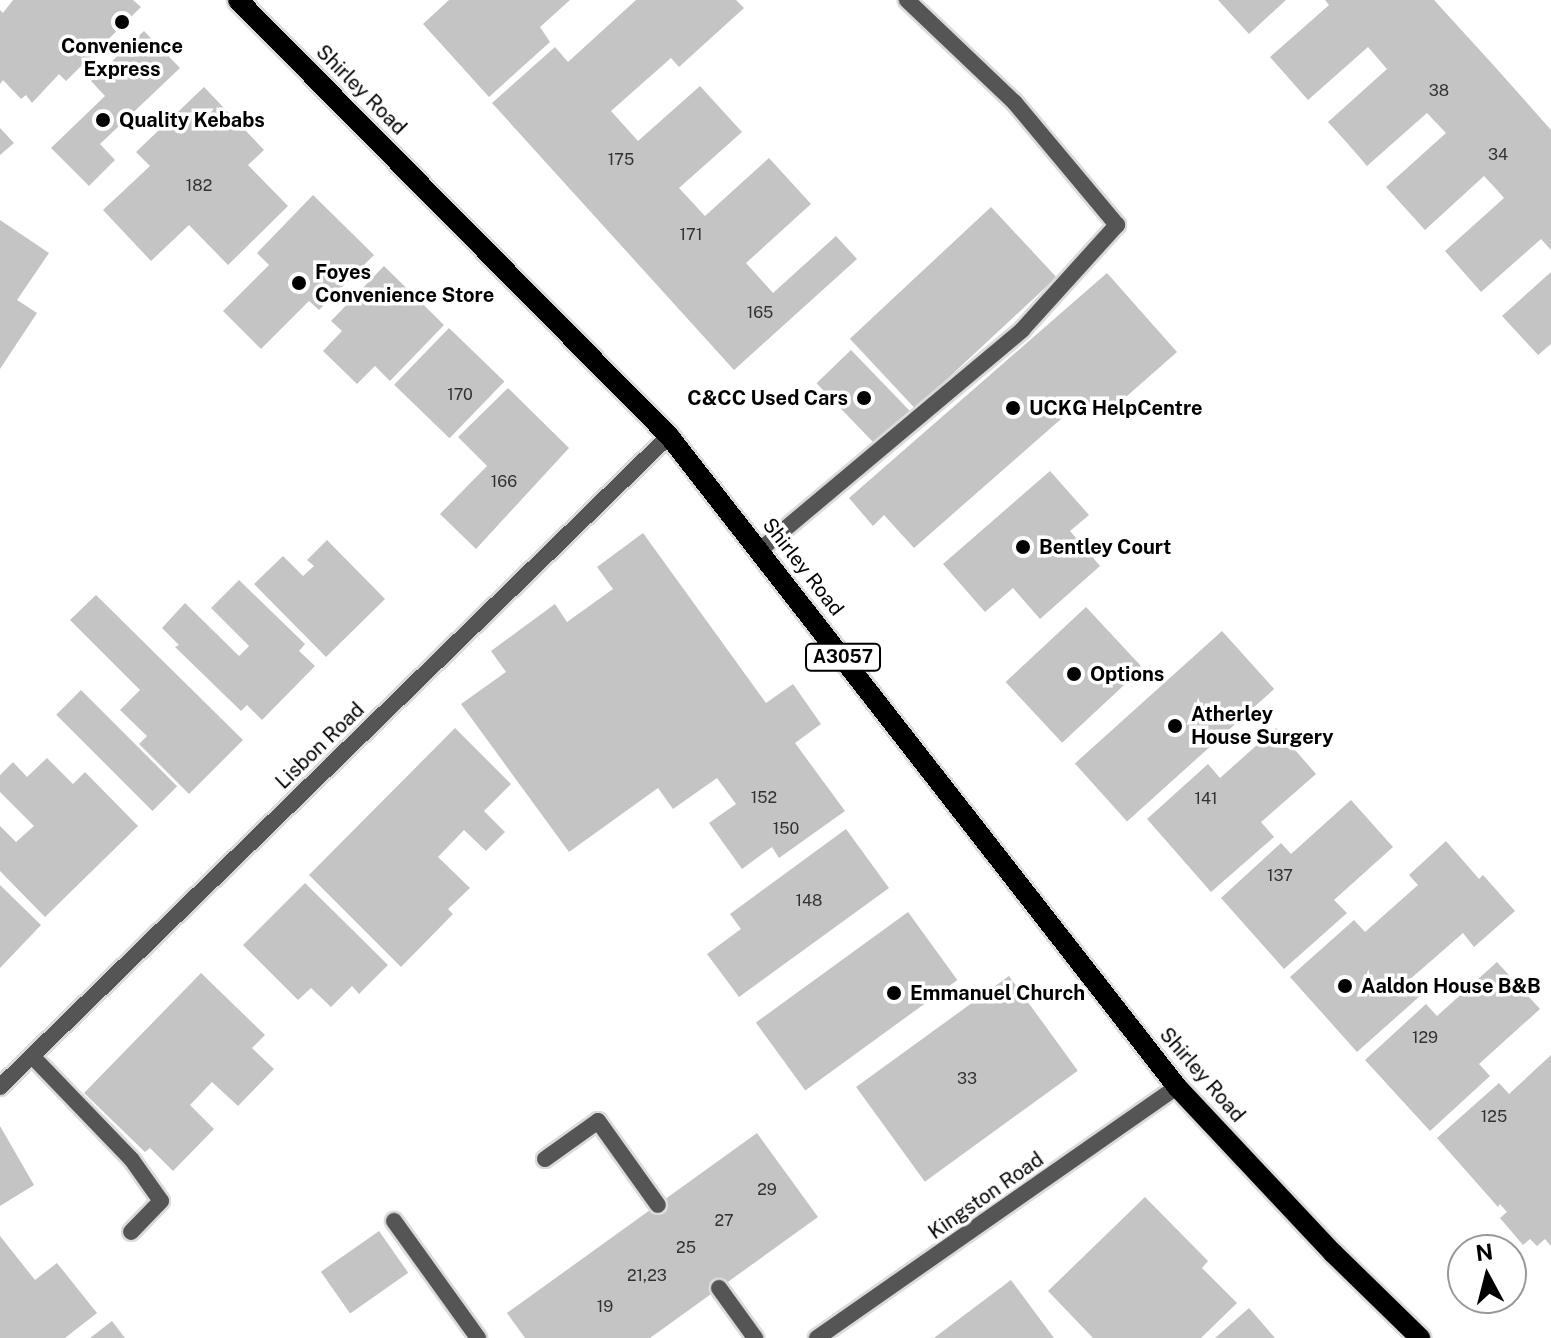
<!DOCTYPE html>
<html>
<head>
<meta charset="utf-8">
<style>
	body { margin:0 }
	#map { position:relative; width:1551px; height:1338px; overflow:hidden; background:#fff; font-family:"Public Sans",sans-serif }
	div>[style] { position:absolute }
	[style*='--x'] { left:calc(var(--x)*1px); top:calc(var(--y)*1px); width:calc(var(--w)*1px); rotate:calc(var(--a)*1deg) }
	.building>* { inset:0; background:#c4c4c4; transform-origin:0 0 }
	.roads { filter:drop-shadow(2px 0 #dbdbdb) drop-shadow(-2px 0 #dbdbdb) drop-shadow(0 2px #dbdbdb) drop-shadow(0 -2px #dbdbdb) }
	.service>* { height:16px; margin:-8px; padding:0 8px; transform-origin:8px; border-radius:8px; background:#555 }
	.minor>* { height:16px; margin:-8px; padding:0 8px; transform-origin:8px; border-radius:8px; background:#555 }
	.primary>* { height:20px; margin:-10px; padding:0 10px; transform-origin:10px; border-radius:10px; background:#000 }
	.dots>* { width:22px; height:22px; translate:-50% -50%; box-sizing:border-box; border:4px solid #fff; border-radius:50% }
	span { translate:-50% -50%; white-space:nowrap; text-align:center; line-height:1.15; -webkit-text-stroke:7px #fff; paint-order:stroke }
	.number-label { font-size:16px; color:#313131 }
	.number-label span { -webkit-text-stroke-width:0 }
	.shield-label span { padding:2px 6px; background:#fff; border:2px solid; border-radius:6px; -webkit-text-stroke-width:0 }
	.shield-label { font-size:18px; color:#000; font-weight:700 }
	.poi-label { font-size:20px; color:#000; font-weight:700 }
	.left { translate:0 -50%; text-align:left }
	.right { translate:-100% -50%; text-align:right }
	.street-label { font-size:20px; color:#000 }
	.north { position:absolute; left:1447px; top:1234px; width:80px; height:80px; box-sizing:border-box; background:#fff; border:2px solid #999; border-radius:50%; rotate:353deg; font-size:22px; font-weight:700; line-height:32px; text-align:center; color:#000 }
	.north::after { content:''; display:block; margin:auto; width:28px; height:36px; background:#000; clip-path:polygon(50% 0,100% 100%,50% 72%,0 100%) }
</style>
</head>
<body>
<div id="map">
	<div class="building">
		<i style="clip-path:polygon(13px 0,133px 0,141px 7px,66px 81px,59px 74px,32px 103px,26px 95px,21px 99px,3px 80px,0 84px,0 10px,3px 13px)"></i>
		<i style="clip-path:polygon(449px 0,570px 0,540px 27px,550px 42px,489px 97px,423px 24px)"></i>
		<i style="clip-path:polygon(636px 0,736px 0,744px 8px,679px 67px,671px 58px,611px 111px,638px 141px,700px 86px,742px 132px,679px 188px,705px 216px,769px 158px,811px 204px,746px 263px,773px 293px,836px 236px,857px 259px,734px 370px,492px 103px,555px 47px,568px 62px)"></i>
		<i style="clip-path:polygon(1218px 0,1286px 0,1249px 34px)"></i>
		<i style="clip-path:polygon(1325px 0,1434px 0,1496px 68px,1551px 130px,1551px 250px,1541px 239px,1481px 292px,1445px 251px,1504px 198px,1497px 190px,1484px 176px,1425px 230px,1386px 187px,1446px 133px,1427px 113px,1367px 166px,1348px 144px,1328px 122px,1387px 69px,1368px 47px,1308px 100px,1270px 57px,1329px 5px)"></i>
		<i style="clip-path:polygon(144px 31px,180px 68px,100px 144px,115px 160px,89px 186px,51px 148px,105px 96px,91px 81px)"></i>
		<i style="clip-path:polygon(204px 87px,264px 150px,248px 165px,288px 206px,228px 265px,189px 225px,151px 261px,103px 210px,150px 166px,136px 152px)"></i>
		<i style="clip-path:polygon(0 128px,14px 143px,0 155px)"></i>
		<i style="clip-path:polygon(313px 195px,374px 255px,319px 310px,309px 301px,261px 349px,223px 311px,269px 265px,257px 253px)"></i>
		<i style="left:991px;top:207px;width:96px;height:193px;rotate:47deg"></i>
		<i style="clip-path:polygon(0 220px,49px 253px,17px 300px,37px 313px,0 369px)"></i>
		<i style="clip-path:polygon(384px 266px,444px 325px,390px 381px,375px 366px,357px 384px,323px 351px,342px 331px,331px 321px)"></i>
		<i style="clip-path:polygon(1551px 272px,1551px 344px,1538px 355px,1502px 316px)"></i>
		<i style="clip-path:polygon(1107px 273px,1177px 352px,1102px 418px,1085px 398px,914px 548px,884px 515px,873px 526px,849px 498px)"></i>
		<i style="left:449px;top:328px;width:77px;height:79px;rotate:44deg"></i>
		<i style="left:851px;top:350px;width:88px;height:48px;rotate:46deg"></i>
		<i style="clip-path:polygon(508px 388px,569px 448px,476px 549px,440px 514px,487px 466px,458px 437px)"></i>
		<i style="clip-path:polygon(1050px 471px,1089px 515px,1070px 531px,1100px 566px,1040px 619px,1013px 588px,985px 612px,943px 564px)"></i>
		<i style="clip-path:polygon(643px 533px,766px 703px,793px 684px,821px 724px,795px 743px,845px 811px,779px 858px,772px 847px,742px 869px,709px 823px,736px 804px,717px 778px,673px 809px,658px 788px,569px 852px,461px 704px,506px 672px,491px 651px,555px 604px,567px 622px,613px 589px,597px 567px)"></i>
		<i style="clip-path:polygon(327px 540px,385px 599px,326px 657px,254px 584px,283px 556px,303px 576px,314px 566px,307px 560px)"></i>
		<i style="clip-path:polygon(239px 580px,305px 644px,299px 651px,315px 666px,262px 720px,247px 705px,241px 711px,175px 647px,179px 645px,162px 628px,185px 603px,239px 656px,249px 646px,211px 608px)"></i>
		<i style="clip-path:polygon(96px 595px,243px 740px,189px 794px,139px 744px,147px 736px,120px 710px,140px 690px,70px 620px)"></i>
		<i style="left:1086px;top:607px;width:83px;height:110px;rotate:47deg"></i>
		<i style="left:1222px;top:631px;width:78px;height:198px;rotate:48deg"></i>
		<i style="left:81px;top:690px;width:136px;height:35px;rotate:45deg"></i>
		<i style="clip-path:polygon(455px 728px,511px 784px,484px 811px,505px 832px,486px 851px,464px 830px,438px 857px,470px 888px,448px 909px,453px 914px,401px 967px,309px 875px)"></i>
		<i style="clip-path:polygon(1276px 728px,1316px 774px,1261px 822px,1274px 837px,1211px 892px,1147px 819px,1208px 764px,1220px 778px)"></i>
		<i style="clip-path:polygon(47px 758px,73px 784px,85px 772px,138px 826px,45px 917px,0 871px,0 826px,16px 842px,34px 826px,0 792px,0 775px,13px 762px,27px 777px)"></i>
		<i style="clip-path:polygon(1351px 800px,1393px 847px,1334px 900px,1347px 913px,1284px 969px,1221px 898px,1281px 843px,1291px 854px)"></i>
		<i style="clip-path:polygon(846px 829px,889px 888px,739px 997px,707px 954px,741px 929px,730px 914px)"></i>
		<i style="clip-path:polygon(1446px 841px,1479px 879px,1483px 875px,1515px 911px,1474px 947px,1463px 933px,1408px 981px,1420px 996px,1357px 1052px,1290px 977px,1354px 920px,1365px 932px,1418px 885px,1409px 875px)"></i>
		<i style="clip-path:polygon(305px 883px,388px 965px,359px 994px,352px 986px,331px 1007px,311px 988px,298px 1000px,243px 945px)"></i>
		<i style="clip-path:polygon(0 885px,41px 925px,0 968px)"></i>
		<i style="left:908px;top:912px;width:84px;height:188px;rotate:54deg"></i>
		<i style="clip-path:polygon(1497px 962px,1540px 1009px,1479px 1064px,1490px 1076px,1430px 1131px,1365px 1060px,1426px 1004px,1437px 1016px)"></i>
		<i style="clip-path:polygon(201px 973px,265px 1035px,252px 1048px,274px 1069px,238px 1106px,212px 1082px,190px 1105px,214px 1129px,173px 1171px,150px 1148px,145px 1152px,84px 1093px)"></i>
		<i style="left:1009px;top:976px;width:117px;height:189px;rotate:54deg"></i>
		<i style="clip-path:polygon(1551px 1055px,1551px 1246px,1545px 1239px,1537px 1246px,1530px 1239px,1523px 1245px,1500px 1218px,1507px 1212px,1500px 1204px,1498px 1207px,1437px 1138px,1499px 1083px,1509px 1094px)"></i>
		<i style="clip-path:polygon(0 1126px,34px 1185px,0 1206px)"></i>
		<i style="clip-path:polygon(757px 1133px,818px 1217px,650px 1338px,525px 1338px,507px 1313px)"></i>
		<i style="clip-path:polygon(1145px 1197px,1208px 1261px,1202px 1268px,1237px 1303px,1201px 1338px,1093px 1338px,1048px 1291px)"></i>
		<i style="left:379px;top:1231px;width:51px;height:71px;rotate:55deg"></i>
		<i style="clip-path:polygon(0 1236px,35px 1280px,57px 1263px,97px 1313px,65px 1338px,0 1338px)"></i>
		<i style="clip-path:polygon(1011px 1280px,1054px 1338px,934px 1338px,963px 1316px)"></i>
		<i style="clip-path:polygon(1249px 1308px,1275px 1338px,1215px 1338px)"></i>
		<i style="clip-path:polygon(112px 1321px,125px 1338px,90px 1338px)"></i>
	</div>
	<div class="roads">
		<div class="service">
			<i style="--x:760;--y:550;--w:342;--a:-40"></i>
			<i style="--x:1022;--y:330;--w:142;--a:-47.9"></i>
			<i style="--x:1117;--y:225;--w:160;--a:-129.9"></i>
			<i style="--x:1014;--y:102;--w:148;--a:-136.4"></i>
			<i style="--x:32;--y:1056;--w:144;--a:46.1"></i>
			<i style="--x:132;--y:1160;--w:50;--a:54.7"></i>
			<i style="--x:161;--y:1201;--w:43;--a:134.1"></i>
			<i style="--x:545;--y:1159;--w:65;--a:-35.6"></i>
			<i style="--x:598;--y:1121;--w:103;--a:54.5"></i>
			<i style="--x:394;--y:1221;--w:144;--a:54.3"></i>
			<i style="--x:719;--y:1288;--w:62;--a:54.2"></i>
		</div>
		<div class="minor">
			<i style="--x:0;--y:1087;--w:933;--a:-44.22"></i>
			<i style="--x:817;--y:1338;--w:439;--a:-34.9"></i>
		</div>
		<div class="primary">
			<i style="--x:238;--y:0;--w:613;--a:45.33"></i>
			<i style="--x:669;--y:436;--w:826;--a:52.03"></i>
			<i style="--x:1177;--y:1087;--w:228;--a:46.8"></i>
			<i style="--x:1333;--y:1253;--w:122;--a:44.3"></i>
		</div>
	</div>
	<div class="dots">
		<i style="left:122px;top:22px;background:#000"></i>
		<i style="left:103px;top:120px;background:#000"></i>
		<i style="left:299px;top:283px;background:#000"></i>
		<i style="left:864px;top:398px;background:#000"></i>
		<i style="left:1013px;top:408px;background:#000"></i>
		<i style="left:1023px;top:547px;background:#000"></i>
		<i style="left:1074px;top:674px;background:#000"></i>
		<i style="left:1175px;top:726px;background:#000"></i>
		<i style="left:1345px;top:986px;background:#000"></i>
		<i style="left:894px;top:993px;background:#000"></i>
	</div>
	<div class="number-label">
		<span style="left:1439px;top:91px">38</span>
		<span style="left:1498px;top:155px">34</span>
		<span style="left:621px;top:160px">175</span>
		<span style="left:199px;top:186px">182</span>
		<span style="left:691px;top:235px">171</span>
		<span style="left:760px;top:313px">165</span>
		<span style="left:460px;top:395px">170</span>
		<span style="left:504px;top:482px">166</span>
		<span style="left:764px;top:798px">152</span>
		<span style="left:1206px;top:799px">141</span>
		<span style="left:786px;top:829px">150</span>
		<span style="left:1280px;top:876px">137</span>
		<span style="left:809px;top:901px">148</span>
		<span style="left:1425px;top:1038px">129</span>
		<span style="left:967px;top:1079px">33</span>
		<span style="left:1494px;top:1117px">125</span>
		<span style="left:767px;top:1190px">29</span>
		<span style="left:724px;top:1221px">27</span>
		<span style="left:686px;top:1248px">25</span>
		<span style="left:647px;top:1276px">21,23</span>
		<span style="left:605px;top:1307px">19</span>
	</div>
	<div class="shield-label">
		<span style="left:843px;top:657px">A3057</span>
	</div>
	<div class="poi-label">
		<span style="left:122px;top:58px">Convenience<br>Express</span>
		<span class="left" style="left:119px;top:120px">Quality Kebabs</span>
		<span class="left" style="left:315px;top:284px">Foyes<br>Convenience Store</span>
		<span class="right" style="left:848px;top:398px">C&amp;CC Used Cars</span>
		<span class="left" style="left:1029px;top:408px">UCKG HelpCentre</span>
		<span class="left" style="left:1039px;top:547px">Bentley Court</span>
		<span class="left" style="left:1090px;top:674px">Options</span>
		<span class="left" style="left:1191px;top:726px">Atherley<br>House Surgery</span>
		<span class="left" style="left:1361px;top:986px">Aaldon House B&amp;B</span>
		<span class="left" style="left:910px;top:993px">Emmanuel Church</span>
	</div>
	<div class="street-label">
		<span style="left:361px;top:90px;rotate:45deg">Shirley Road</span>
		<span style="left:803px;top:567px;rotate:52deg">Shirley Road</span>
		<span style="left:320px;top:746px;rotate:-44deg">Lisbon Road</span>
		<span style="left:1202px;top:1075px;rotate:49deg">Shirley Road</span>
		<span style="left:986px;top:1196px;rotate:-35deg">Kingston Road</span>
	</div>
	<div class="north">N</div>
</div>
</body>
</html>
